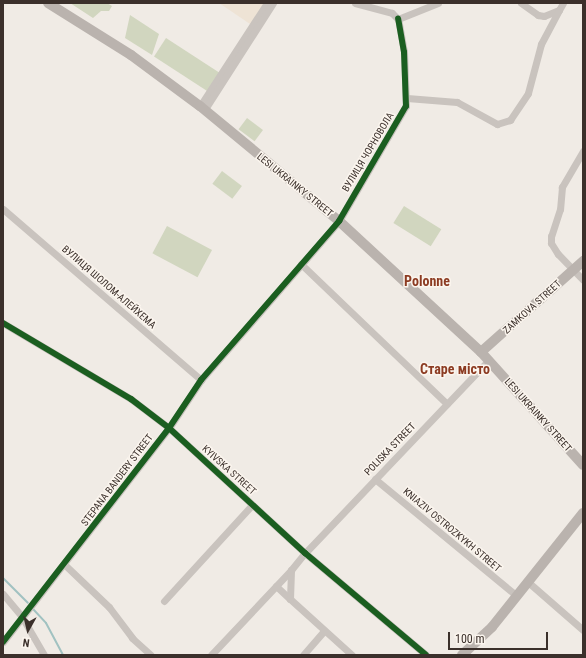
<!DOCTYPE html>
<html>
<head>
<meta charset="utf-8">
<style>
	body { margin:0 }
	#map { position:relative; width:586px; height:658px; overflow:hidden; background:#f0ebe5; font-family:"Roboto Condensed",sans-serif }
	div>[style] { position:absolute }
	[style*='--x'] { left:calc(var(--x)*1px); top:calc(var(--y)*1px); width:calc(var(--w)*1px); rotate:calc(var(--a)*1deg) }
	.green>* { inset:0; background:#d1d6bf; transform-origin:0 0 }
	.plaza>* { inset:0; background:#eee3d5 }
	.stream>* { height:2px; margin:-1px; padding:0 1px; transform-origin:1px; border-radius:1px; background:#a1c2c1 }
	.street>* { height:7px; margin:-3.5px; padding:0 3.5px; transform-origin:3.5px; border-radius:3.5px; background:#c9c3be }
	.secondary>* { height:10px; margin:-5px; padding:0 5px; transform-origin:5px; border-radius:5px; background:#bab3ae }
	.cycleway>* { height:6px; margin:-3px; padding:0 3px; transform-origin:3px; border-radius:3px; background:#1b5e20 }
	span { translate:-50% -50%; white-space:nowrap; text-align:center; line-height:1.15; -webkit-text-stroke:3px #fbf5ee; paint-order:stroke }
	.street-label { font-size:10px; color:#3b302b }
	.district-label { font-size:14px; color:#8c3b22; font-weight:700 }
	.frame { position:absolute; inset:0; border:4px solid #3b302b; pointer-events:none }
	.north { position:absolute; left:8px; top:610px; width:40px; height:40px; -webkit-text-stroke:3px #fbf5ee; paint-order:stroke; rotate:188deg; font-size:11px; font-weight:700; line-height:16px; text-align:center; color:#3b302b }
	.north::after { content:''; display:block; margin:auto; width:14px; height:18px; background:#3b302b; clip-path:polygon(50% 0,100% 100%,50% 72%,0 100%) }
	.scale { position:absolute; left:448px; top:632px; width:100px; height:18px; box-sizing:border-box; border:2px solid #3b302b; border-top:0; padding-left:5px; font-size:12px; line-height:14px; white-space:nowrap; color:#3b302b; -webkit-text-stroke:3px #fbf5ee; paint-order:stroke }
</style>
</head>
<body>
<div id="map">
	<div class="green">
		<i style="clip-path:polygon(70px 3px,107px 3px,112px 6px,109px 11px,101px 11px,93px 18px)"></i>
		<i style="clip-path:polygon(130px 15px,159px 34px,152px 55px,125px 38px)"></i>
		<i style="left:166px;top:38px;width:67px;height:22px;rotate:33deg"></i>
		<i style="left:247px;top:118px;width:20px;height:14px;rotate:37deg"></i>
		<i style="left:222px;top:171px;width:25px;height:16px;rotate:37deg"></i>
		<i style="left:404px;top:206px;width:44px;height:20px;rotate:32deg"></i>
		<i style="left:167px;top:226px;width:51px;height:31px;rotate:28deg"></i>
	</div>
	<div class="plaza">
		<i style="clip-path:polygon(219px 3px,265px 3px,253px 26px)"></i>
	</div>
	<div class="stream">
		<i style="--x:3;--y:578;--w:35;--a:45"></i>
		<i style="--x:33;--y:609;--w:19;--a:47"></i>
		<i style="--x:46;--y:623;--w:36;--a:62"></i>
	</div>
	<div class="street">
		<i style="--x:355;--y:3;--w:38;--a:15"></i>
		<i style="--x:392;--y:13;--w:8;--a:45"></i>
		<i style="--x:521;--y:3;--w:21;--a:35"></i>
		<i style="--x:538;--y:15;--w:6;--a:9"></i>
		<i style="--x:544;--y:16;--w:16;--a:-22"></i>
		<i style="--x:559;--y:10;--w:8;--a:-60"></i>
		<i style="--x:398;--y:19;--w:43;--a:-21.8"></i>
		<i style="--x:407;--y:98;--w:50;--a:4.6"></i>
		<i style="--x:457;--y:102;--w:46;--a:28.8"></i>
		<i style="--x:497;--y:124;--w:14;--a:-17"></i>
		<i style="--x:510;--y:120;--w:32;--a:-56"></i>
		<i style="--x:528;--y:93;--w:51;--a:-75.1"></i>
		<i style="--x:541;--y:44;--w:38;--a:-62"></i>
		<i style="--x:200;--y:106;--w:123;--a:-57"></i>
		<i style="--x:205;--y:109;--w:126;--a:-57.3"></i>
		<i style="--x:583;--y:151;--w:42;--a:120.3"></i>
		<i style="--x:562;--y:187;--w:22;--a:95"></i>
		<i style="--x:560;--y:209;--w:28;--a:108"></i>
		<i style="--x:551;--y:236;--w:7;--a:90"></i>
		<i style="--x:551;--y:243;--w:13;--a:58"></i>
		<i style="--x:558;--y:254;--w:36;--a:46"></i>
		<i style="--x:3;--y:209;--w:262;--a:40.8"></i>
		<i style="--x:301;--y:264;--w:202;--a:43.8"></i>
		<i style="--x:3;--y:323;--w:149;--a:30.7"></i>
		<i style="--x:131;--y:399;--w:48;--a:37.3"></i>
		<i style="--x:169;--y:428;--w:185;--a:42.6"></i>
		<i style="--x:305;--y:553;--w:158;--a:40.1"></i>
		<i style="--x:375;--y:479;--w:184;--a:39.5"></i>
		<i style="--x:65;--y:565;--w:61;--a:43.7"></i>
		<i style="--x:109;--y:607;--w:39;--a:53"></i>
		<i style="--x:132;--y:638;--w:25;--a:42"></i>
		<i style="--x:528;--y:582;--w:73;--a:41.1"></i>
		<i style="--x:276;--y:586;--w:19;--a:43"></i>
		<i style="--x:3;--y:594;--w:30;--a:50"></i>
		<i style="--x:22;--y:617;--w:44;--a:59.9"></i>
		<i style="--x:164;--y:601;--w:130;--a:-47.5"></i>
		<i style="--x:3;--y:642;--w:271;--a:-52.2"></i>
		<i style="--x:169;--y:428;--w:58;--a:-56.3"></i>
		<i style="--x:201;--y:380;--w:211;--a:-49"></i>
		<i style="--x:339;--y:221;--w:133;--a:-59.8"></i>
		<i style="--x:406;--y:106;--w:54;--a:-92.1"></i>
		<i style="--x:404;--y:52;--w:34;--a:-100"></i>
		<i style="--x:211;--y:655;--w:117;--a:-46.7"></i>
		<i style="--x:303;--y:655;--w:32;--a:-49"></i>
		<i style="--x:352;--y:655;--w:84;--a:-137.9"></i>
		<i style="--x:290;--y:599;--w:29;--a:-88"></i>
		<i style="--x:291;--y:570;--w:22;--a:-51"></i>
		<i style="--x:305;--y:553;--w:267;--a:-46.4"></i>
	</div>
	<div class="secondary">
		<i style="--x:48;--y:3;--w:98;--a:32.1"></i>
		<i style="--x:131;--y:55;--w:86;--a:36.5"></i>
		<i style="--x:200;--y:106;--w:180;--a:39.6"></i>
		<i style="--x:339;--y:221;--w:193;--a:42.7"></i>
		<i style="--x:481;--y:352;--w:152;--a:47.9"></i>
		<i style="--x:481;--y:352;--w:137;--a:-41.7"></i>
		<i style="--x:462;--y:655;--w:41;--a:-43"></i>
		<i style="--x:492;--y:627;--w:146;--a:-51.4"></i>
	</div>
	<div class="cycleway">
		<i style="--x:3;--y:323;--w:149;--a:30.7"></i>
		<i style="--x:131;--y:399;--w:48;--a:37.3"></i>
		<i style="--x:169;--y:428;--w:185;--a:42.6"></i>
		<i style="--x:305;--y:553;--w:158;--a:40.1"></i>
		<i style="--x:3;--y:642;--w:271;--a:-52.2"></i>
		<i style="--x:169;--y:428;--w:58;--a:-56.3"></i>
		<i style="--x:201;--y:380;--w:211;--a:-49"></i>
		<i style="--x:339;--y:221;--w:133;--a:-59.8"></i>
		<i style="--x:406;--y:106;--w:54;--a:-92.1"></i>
		<i style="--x:404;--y:52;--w:34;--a:-100"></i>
	</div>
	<div class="street-label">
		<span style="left:368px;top:152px;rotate:-59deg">ВУЛИЦЯ ЧОРНОВОЛА</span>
		<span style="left:295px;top:185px;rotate:39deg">LESI UKRAINKY STREET</span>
		<span style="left:109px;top:287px;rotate:41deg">ВУЛИЦЯ ШОЛОМ-АЛЕЙХЕМА</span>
		<span style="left:532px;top:307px;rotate:-42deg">ZAMKOVA STREET</span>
		<span style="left:538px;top:415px;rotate:48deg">LESI UKRAINKY STREET</span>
		<span style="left:390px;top:449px;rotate:-46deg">POLISKA STREET</span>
		<span style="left:229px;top:470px;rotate:42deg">KYIVSKA STREET</span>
		<span style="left:117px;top:480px;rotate:-53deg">STEPANA BANDERY STREET</span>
		<span style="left:452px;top:530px;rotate:40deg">KNIAZIV OSTROZKYKH STREET</span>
	</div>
	<div class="district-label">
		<span style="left:427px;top:281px">Polonne</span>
		<span style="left:455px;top:369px">Старе місто</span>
	</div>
	<div class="frame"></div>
	<div class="north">N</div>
	<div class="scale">100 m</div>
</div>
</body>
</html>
